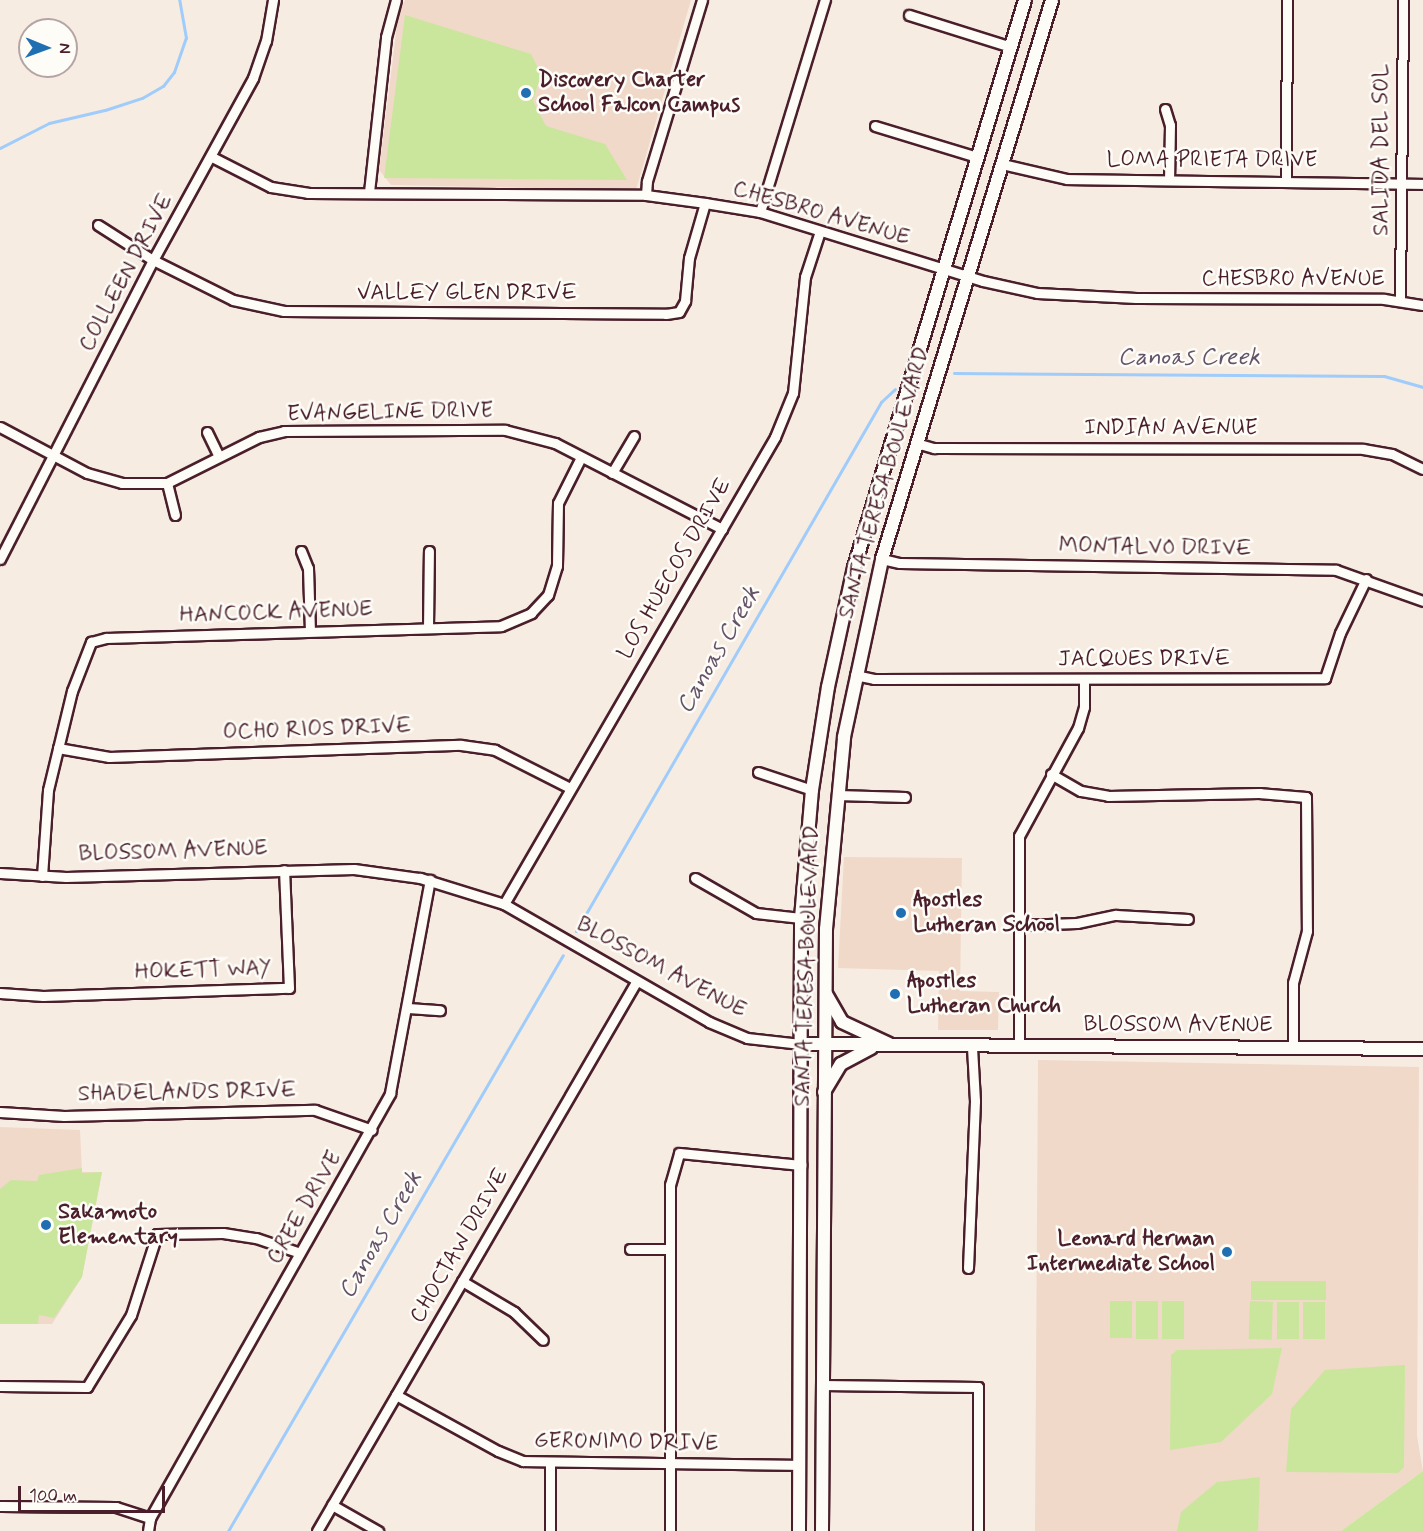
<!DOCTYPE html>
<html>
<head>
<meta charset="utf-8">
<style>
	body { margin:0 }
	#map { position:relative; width:1423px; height:1531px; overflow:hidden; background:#f7ece2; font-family:Mynerve,sans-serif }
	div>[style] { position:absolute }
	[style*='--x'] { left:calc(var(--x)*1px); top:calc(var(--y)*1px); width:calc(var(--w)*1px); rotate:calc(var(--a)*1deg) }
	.built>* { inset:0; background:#f0d9c9 }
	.green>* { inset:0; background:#cae69d; transform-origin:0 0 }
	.stream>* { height:3px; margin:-1.5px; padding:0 1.5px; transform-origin:1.5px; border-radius:1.5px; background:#9fccfa }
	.roads { filter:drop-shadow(2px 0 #4a1f2b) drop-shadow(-2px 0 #4a1f2b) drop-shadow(0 2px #4a1f2b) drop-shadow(0 -2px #4a1f2b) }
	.street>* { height:9px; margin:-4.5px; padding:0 4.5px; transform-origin:4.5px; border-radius:4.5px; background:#fdfcf7 }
	.secondary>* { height:12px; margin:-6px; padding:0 6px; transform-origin:6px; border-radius:6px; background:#fdfcf7 }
	.dots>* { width:16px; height:16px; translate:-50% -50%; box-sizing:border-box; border:3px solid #fdfcf7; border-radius:50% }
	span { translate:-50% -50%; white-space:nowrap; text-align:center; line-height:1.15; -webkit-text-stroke:5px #fdfcf7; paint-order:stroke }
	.poi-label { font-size:22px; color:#4a1f2b; font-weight:700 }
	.left { translate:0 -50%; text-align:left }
	.right { translate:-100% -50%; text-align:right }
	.street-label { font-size:22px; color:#4a1f2b }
	.water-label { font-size:24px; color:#645369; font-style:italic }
	.north { position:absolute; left:18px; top:18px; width:60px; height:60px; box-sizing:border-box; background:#fdfcf7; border:2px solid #b5a4a5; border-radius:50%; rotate:91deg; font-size:16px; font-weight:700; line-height:24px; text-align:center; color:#4a1f2b }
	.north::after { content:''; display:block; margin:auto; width:21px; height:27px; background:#1f6fb2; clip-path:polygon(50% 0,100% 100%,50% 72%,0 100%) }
	.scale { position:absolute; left:18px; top:1486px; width:147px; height:27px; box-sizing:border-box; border:3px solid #4a1f2b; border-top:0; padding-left:8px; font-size:18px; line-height:21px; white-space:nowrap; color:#4a1f2b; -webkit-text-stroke:4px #fdfcf7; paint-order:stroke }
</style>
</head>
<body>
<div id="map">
	<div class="built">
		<i style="clip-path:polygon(405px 0,691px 0,636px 190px,391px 185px,379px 170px,398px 17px)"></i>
		<i style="clip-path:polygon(844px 857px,962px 858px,960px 991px,999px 992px,998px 1030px,938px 1030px,939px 971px,838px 968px)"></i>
		<i style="clip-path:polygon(1038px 1060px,1419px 1067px,1417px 1436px,1423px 1471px,1341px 1531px,1035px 1531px)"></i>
		<i style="clip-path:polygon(0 1127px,80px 1130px,82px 1172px,102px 1172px,82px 1277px,52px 1324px,0 1324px)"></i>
	</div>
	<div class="green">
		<i style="clip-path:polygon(405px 15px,531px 54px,541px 74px,533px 101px,546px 126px,605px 144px,627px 180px,384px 178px)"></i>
		<i style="clip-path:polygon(82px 1168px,82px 1173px,102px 1172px,82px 1277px,54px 1318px,39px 1315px,38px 1324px,0 1324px,0 1189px,11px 1180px,37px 1181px,39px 1175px)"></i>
		<i style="left:1251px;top:1281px;width:75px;height:19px"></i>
		<i style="left:1110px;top:1301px;width:22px;height:37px"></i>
		<i style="left:1136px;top:1301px;width:22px;height:38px"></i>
		<i style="left:1162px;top:1301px;width:22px;height:38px"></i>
		<i style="left:1250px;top:1301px;width:23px;height:38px;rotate:2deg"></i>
		<i style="left:1277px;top:1302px;width:22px;height:37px"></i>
		<i style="left:1303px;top:1302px;width:22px;height:37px"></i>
		<i style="clip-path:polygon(1282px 1348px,1272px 1394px,1221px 1442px,1170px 1450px,1171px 1355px,1177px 1350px)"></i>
		<i style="clip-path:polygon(1405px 1365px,1404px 1467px,1398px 1473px,1286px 1472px,1291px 1409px,1325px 1370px)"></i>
		<i style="clip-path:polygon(1423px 1471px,1423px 1531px,1341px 1531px)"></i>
		<i style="clip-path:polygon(1260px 1477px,1258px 1531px,1177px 1531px,1181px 1512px,1217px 1482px)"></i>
	</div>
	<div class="stream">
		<i style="--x:0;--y:148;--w:55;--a:-27"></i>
		<i style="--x:49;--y:123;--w:57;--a:-13.1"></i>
		<i style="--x:105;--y:110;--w:39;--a:-18"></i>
		<i style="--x:142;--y:98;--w:24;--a:-30"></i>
		<i style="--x:163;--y:86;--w:18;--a:-52"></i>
		<i style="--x:174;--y:72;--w:36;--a:-71"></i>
		<i style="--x:186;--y:38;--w:39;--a:-100"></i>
		<i style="--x:954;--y:373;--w:430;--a:0.4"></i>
		<i style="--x:1384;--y:376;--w:41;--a:15.8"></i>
		<i style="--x:576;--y:931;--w:611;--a:-60.03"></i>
		<i style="--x:881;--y:402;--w:19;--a:-43"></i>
		<i style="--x:228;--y:1531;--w:666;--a:-59.82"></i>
	</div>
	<div class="roads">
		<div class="street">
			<i style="--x:909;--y:15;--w:107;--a:17.4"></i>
			<i style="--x:1165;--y:109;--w:17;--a:73"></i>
			<i style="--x:1170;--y:125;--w:55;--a:91"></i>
			<i style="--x:875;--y:126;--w:107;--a:16.9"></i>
			<i style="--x:212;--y:157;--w:66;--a:27"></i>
			<i style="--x:271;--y:187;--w:37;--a:9"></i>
			<i style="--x:308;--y:193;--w:338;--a:0.3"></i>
			<i style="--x:646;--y:195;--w:60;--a:7.7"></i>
			<i style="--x:705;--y:203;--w:56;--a:9.3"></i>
			<i style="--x:760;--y:212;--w:233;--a:17.2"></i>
			<i style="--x:983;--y:281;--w:55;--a:12.5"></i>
			<i style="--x:1037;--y:293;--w:99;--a:2.9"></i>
			<i style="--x:1136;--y:298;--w:248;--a:0.2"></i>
			<i style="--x:1384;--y:299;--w:39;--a:9"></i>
			<i style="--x:1002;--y:164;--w:67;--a:13"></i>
			<i style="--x:1067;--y:179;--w:356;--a:0.8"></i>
			<i style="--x:1286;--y:181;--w:181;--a:-89.7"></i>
			<i style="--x:369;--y:192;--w:156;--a:-83.7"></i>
			<i style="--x:386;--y:37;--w:38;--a:-75"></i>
			<i style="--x:646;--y:195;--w:14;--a:-86"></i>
			<i style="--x:647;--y:181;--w:189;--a:-73.1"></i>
			<i style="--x:760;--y:212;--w:222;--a:-73"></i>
			<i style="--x:98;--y:225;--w:65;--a:32.5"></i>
			<i style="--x:153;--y:260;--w:89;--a:26.6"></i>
			<i style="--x:233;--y:300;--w:52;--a:12.2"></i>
			<i style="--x:284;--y:311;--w:382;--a:0.4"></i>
			<i style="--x:666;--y:314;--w:13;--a:-9"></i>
			<i style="--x:679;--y:312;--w:13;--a:-61"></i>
			<i style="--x:685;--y:301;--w:43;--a:-84.7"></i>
			<i style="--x:689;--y:258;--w:57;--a:-73.8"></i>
			<i style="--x:1400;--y:300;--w:300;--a:-89.4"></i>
			<i style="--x:0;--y:427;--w:98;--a:27.9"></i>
			<i style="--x:87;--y:473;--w:36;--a:16"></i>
			<i style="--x:122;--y:483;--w:45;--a:0"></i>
			<i style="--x:167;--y:483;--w:103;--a:-26.6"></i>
			<i style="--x:259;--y:437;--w:26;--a:-13"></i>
			<i style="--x:284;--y:431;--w:221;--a:-0.3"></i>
			<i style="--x:505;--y:430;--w:52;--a:14.6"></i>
			<i style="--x:555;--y:443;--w:188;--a:27.2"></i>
			<i style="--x:207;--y:432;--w:25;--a:64"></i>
			<i style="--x:916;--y:443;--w:19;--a:16"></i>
			<i style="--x:934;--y:448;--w:429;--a:0.1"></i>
			<i style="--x:1363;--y:449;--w:29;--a:10"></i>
			<i style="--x:1392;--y:454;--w:34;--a:26"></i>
			<i style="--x:612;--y:473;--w:43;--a:-59.3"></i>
			<i style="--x:167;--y:483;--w:33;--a:76"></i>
			<i style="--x:301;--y:551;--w:18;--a:68"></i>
			<i style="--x:308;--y:568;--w:63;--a:88.2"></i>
			<i style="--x:0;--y:559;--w:336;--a:-62.9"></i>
			<i style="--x:153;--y:260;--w:208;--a:-61.2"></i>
			<i style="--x:253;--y:78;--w:39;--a:-71"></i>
			<i style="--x:266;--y:41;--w:42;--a:-80.3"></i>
			<i style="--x:882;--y:559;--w:18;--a:13"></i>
			<i style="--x:900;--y:563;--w:436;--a:0.9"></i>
			<i style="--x:1336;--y:570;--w:92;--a:19.6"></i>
			<i style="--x:428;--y:628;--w:77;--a:-89.3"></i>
			<i style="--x:855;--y:675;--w:19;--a:12"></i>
			<i style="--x:874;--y:679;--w:451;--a:-0.1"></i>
			<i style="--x:1325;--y:678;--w:47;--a:-71.6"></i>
			<i style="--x:1340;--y:633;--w:60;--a:-64.3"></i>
			<i style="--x:58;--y:748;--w:52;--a:10"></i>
			<i style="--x:109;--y:757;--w:352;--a:-2"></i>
			<i style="--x:461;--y:745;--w:34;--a:8"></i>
			<i style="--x:495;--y:750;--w:84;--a:26.9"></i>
			<i style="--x:758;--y:772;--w:57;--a:18.4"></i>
			<i style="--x:1051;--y:774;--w:34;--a:30"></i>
			<i style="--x:1081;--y:791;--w:27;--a:10"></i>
			<i style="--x:1108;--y:796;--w:151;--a:-1.1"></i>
			<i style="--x:1259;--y:793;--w:47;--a:4.9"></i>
			<i style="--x:1306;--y:797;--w:134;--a:89.6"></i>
			<i style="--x:1307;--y:931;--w:54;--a:105.1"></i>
			<i style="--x:1293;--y:983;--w:64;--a:90"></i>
			<i style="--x:837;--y:795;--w:68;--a:1.7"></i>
			<i style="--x:0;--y:873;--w:66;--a:3.5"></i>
			<i style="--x:66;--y:877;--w:288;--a:-1.6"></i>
			<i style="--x:354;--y:869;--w:67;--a:7.8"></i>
			<i style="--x:420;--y:878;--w:88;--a:17.2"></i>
			<i style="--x:504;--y:904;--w:237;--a:29.9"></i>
			<i style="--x:709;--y:1022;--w:41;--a:22.8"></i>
			<i style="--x:747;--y:1038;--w:54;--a:6.3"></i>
			<i style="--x:42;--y:876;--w:86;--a:-86"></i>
			<i style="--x:48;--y:790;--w:102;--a:-76.4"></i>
			<i style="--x:72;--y:691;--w:53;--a:-68.8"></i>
			<i style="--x:91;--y:642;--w:16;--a:-15"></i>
			<i style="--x:106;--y:638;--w:395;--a:-1.7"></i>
			<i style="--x:501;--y:626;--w:33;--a:-23"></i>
			<i style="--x:531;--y:613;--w:25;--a:-47"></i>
			<i style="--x:548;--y:595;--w:30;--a:-73"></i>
			<i style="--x:557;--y:566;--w:63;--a:-89.1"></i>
			<i style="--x:558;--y:503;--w:51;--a:-63.4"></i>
			<i style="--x:695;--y:878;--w:70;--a:29.8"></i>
			<i style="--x:756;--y:913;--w:45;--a:6.3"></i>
			<i style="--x:504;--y:904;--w:540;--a:-59.87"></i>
			<i style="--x:775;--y:437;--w:48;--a:-67.8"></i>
			<i style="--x:793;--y:393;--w:117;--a:-84.1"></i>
			<i style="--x:805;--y:277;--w:48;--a:-71.9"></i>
			<i style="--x:1019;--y:925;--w:58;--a:-2"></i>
			<i style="--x:1077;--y:923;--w:40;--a:-12"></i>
			<i style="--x:1116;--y:915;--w:72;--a:3.2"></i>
			<i style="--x:0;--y:993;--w:43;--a:4"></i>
			<i style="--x:43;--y:996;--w:246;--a:-1.9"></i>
			<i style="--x:289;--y:988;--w:118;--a:-92.4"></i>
			<i style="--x:408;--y:1008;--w:32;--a:4"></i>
			<i style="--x:1019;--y:1046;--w:210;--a:-90"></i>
			<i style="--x:1019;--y:836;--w:123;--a:-61.4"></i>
			<i style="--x:1078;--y:728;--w:22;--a:-74"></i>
			<i style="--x:1084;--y:707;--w:27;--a:-90"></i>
			<i style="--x:0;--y:1112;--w:64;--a:3.6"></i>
			<i style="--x:64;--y:1116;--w:251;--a:-1.4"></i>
			<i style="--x:315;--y:1110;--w:60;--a:19.3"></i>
			<i style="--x:630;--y:1249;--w:40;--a:0"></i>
			<i style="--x:968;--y:1268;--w:167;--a:-87.6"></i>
			<i style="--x:975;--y:1101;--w:54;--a:-93.2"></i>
			<i style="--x:462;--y:1281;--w:61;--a:30.8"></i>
			<i style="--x:514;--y:1312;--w:40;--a:44"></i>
			<i style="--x:822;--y:1385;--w:156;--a:0.7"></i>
			<i style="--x:978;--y:1387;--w:144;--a:90"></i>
			<i style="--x:0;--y:1386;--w:87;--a:0.7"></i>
			<i style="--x:87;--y:1387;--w:84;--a:-58.6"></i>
			<i style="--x:131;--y:1315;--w:85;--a:-72.2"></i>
			<i style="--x:157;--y:1234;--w:66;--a:-0.9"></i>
			<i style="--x:223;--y:1233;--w:33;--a:9"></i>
			<i style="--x:256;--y:1238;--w:46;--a:18.8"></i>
			<i style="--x:396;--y:1395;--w:116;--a:28.8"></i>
			<i style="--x:498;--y:1451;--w:27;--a:22"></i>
			<i style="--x:523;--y:1461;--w:277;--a:0.8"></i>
			<i style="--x:332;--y:1505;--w:53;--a:29.5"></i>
			<i style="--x:0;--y:1506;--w:116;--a:0.5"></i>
			<i style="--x:116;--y:1507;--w:36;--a:18"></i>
			<i style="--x:148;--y:1531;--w:13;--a:-81"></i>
			<i style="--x:150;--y:1518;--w:488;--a:-60.5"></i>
			<i style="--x:390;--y:1093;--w:217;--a:-79.4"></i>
			<i style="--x:317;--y:1531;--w:635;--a:-59.84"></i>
			<i style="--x:550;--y:1531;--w:67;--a:-90"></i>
			<i style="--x:670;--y:1531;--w:346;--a:-90"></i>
			<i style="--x:670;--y:1185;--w:33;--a:-74"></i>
			<i style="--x:679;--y:1153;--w:123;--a:5.6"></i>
		</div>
		<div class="secondary">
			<i style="--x:826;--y:994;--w:32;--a:60"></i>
			<i style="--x:842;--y:1022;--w:52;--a:25.1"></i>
			<i style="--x:801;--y:1044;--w:622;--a:0.46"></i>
			<i style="--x:824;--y:1092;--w:33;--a:-59"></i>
			<i style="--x:841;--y:1064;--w:34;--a:-28"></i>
			<i style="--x:799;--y:1531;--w:613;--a:-89.81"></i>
			<i style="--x:801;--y:918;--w:128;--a:-85.1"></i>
			<i style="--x:812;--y:790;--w:104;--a:-81.2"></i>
			<i style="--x:828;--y:687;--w:122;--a:-77.7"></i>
			<i style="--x:854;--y:568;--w:593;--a:-73.25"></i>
			<i style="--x:822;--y:1531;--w:602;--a:-89.62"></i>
			<i style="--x:826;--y:929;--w:193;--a:-84.6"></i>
			<i style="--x:844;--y:737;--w:182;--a:-77.9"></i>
			<i style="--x:882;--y:559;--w:584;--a:-73.08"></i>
		</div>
	</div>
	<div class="dots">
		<i style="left:526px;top:93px;background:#1f6fb2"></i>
		<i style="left:901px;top:913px;background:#1f6fb2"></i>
		<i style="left:895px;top:994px;background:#1f6fb2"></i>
		<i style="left:46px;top:1225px;background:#1f6fb2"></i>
		<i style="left:1227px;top:1252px;background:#1f6fb2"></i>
	</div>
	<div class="poi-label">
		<span class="left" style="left:538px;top:93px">Discovery Charter<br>School Falcon Campus</span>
		<span class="left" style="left:913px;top:913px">Apostles<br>Lutheran School</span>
		<span class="left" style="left:907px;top:994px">Apostles<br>Lutheran Church</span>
		<span class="left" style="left:58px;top:1225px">Sakamoto<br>Elementary</span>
		<span class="right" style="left:1215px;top:1252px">Leonard Herman<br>Intermediate School</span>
	</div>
	<div class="street-label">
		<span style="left:1382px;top:150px;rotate:-90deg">SALIDA DEL SOL</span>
		<span style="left:1212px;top:161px">LOMA PRIETA DRIVE</span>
		<span style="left:821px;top:214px;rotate:16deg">CHESBRO AVENUE</span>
		<span style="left:127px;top:273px;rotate:-62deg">COLLEEN DRIVE</span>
		<span style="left:1293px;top:280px">CHESBRO AVENUE</span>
		<span style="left:467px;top:294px">VALLEY GLEN DRIVE</span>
		<span style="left:390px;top:413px;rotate:-1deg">EVANGELINE DRIVE</span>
		<span style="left:1171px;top:429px">INDIAN AVENUE</span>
		<span style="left:885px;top:483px;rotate:-74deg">SANTA TERESA BOULEVARD</span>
		<span style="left:1155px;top:548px;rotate:1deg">MONTALVO DRIVE</span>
		<span style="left:675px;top:569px;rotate:-60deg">LOS HUECOS DRIVE</span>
		<span style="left:276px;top:613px;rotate:-2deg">HANCOCK AVENUE</span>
		<span style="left:1144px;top:660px">JACQUES DRIVE</span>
		<span style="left:317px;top:730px;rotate:-2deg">OCHO RIOS DRIVE</span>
		<span style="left:173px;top:852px;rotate:-2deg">BLOSSOM AVENUE</span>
		<span style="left:808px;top:966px;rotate:-88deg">SANTA TERESA BOULEVARD</span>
		<span style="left:661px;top:968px;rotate:28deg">BLOSSOM AVENUE</span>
		<span style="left:203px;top:971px;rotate:-2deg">HOKETT WAY</span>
		<span style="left:1178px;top:1026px">BLOSSOM AVENUE</span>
		<span style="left:187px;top:1093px;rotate:-1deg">SHADELANDS DRIVE</span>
		<span style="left:305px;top:1208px;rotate:-60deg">CREE DRIVE</span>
		<span style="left:460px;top:1246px;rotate:-60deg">CHOCTAW DRIVE</span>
		<span style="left:626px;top:1443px;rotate:1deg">GERONIMO DRIVE</span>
	</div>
	<div class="water-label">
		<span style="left:1189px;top:358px">Canoas Creek</span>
		<span style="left:719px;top:650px;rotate:-60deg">Canoas Creek</span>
		<span style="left:381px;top:1235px;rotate:-60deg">Canoas Creek</span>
	</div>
	<div class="north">N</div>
	<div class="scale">100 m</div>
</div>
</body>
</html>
